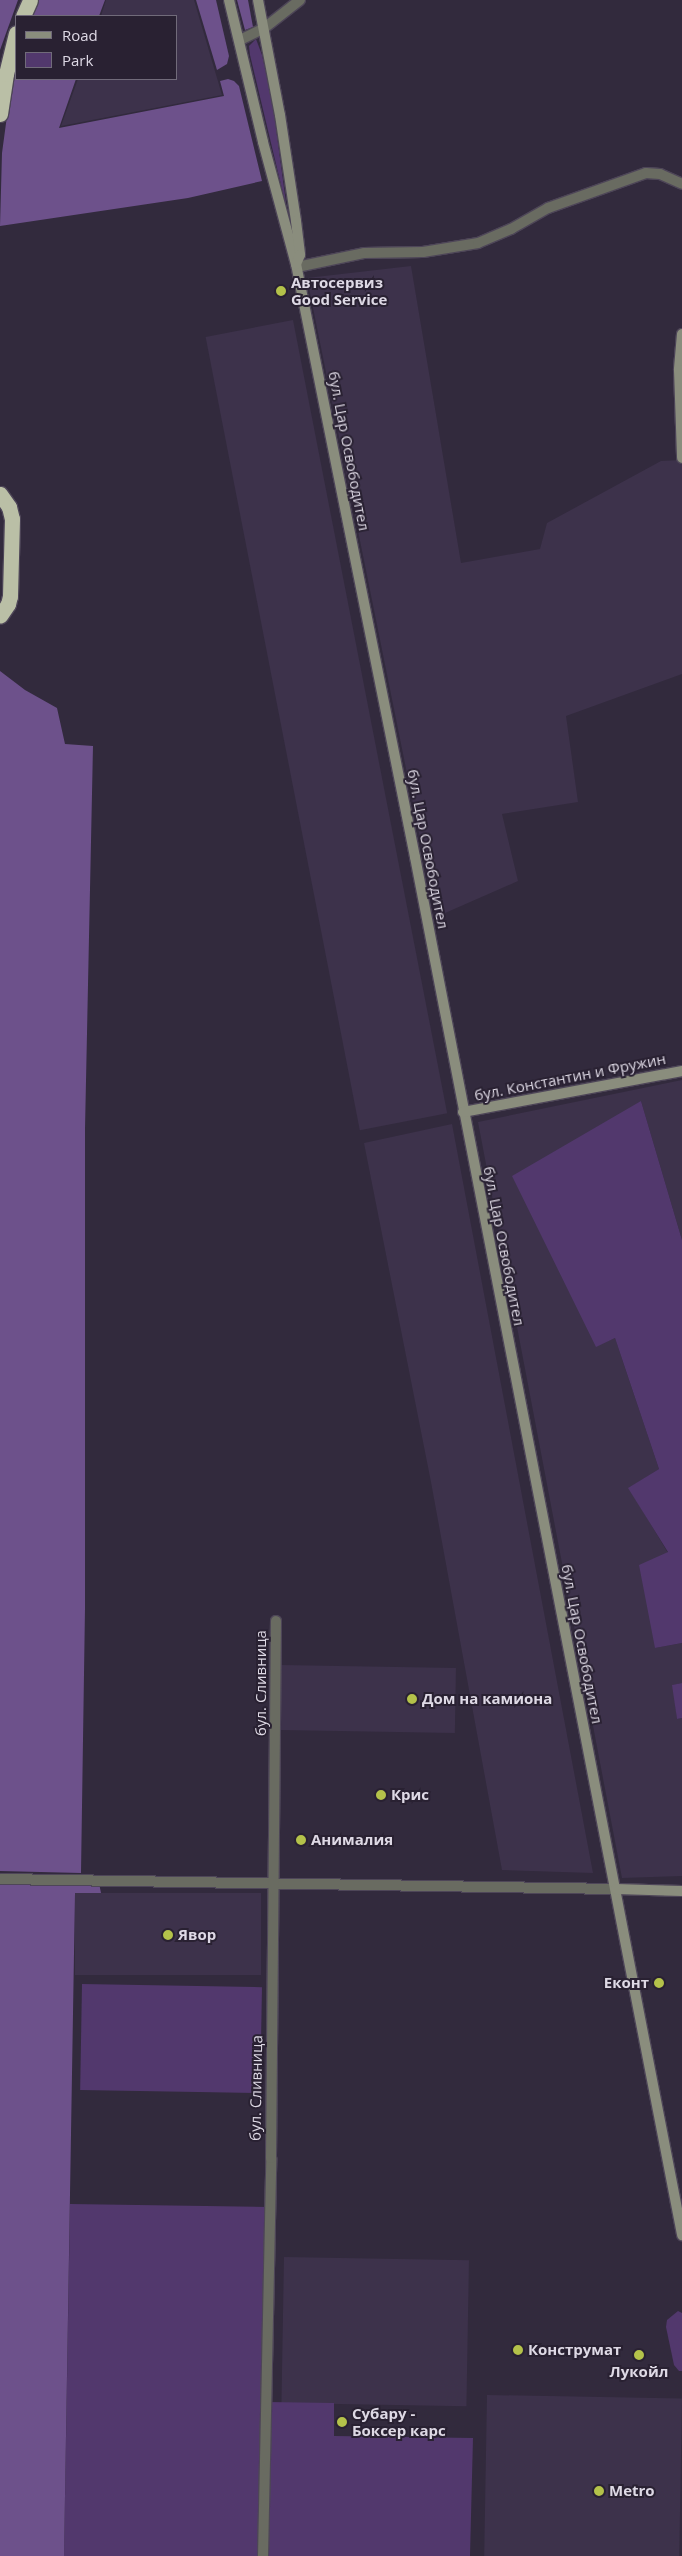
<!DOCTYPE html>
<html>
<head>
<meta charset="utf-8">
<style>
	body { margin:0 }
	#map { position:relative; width:682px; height:2556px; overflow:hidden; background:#322a3d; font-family:"Open Sans",sans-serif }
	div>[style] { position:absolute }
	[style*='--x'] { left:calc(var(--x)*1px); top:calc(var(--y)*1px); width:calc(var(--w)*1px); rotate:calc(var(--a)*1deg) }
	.built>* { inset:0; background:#3d324b; transform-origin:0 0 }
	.green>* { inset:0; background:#52386d; transform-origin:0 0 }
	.forest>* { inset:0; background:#6d518b }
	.roads { filter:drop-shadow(1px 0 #4e4658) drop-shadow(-1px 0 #4e4658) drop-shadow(0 1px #4e4658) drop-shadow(0 -1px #4e4658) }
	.street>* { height:10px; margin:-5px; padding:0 5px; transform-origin:5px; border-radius:5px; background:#696b61 }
	.secondary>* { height:10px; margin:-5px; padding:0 5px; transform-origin:5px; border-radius:5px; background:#8a8d7d }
	.highway>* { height:15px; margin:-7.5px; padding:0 7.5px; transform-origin:7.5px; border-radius:7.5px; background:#babfa6 }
	.dots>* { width:14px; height:14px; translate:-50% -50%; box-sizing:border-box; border:2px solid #292132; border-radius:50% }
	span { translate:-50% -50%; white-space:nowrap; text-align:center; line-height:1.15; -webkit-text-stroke:4px #292132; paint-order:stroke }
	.poi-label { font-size:15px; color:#ded9e5; font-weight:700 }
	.left { translate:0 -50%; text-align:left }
	.right { translate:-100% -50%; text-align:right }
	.street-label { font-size:15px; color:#ded9e5 }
	.legend { position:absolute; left:15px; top:15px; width:162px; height:65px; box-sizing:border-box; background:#292132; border:1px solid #716b7a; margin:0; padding:6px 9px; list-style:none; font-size:15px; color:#ded9e5 }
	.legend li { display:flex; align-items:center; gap:10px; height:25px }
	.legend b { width:25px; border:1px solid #716b7a }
</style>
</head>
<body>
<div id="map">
	<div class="built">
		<i style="clip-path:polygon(106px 0,194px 0,222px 95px,61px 126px,78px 79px,176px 79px,176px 16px,101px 16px)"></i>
		<i style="clip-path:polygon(411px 266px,461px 563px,540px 549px,547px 523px,661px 461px,682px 460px,682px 674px,566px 716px,578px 802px,502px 814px,518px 881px,436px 917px,307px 278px)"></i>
		<i style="left:293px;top:320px;width:808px;height:89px;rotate:79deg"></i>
		<i style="clip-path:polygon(682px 1080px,682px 1240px,641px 1101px,596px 1346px,615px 1338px,659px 1469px,629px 1488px,668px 1553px,655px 1648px,682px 1643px,682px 1683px,673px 1685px,677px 1719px,682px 1718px,682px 1876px,622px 1878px,478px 1122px)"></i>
		<i style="clip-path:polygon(452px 1124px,593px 1873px,502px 1870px,431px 1482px,364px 1143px)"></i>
		<i style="left:281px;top:1665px;width:175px;height:65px;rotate:1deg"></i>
		<i style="left:75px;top:1893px;width:186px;height:82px"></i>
		<i style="left:284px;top:2257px;width:185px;height:146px;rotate:1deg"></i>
		<i style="left:487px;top:2395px;width:195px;height:161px;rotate:1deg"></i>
	</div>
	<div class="green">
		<i style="clip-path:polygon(256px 39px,262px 55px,272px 99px,287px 210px,250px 55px,249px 46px)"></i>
		<i style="clip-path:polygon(641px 1101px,682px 1240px,682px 1643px,655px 1648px,639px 1565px,668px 1552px,628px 1488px,659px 1469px,615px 1338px,596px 1347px,512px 1176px)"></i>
		<i style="clip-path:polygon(682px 1683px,682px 1718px,677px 1719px,672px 1685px)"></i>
		<i style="left:82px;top:1984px;width:180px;height:106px;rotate:1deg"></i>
		<i style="clip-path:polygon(70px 2204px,267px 2207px,267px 2402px,334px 2403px,334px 2436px,473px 2438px,470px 2556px,64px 2556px)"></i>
		<i style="clip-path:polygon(678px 2311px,682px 2313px,682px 2371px,679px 2371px,674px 2365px,666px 2327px,667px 2320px)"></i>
	</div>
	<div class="forest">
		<i style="clip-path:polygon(0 0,18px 0,0 50px)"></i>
		<i style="clip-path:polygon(39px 0,105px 0,99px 16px,31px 16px)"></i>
		<i style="clip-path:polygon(196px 0,216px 0,229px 56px,227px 64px,217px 70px)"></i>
		<i style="clip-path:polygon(237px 0,248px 0,253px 27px,245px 30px)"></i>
		<i style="clip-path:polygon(16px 49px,16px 79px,76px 79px,59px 128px,224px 96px,220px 81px,228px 79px,234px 81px,239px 86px,262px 181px,188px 198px,0 226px,2px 153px)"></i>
		<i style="clip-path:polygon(0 671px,25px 690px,57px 708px,65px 744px,93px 746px,85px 1129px,85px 1608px,81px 1873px,0 1871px)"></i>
		<i style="clip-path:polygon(99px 1883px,101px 1893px,75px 1893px,64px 2556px,0 2556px,0 1884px)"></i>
	</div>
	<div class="roads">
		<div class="street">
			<i style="--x:240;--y:40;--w:25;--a:-26"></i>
			<i style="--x:263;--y:29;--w:47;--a:-38.1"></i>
			<i style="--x:297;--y:267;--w:68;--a:-11.8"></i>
			<i style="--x:364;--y:253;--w:59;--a:-1"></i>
			<i style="--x:423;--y:252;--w:56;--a:-9.3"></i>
			<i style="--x:478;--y:243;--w:36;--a:-23"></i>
			<i style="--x:511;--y:229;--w:43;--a:-29.6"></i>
			<i style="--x:548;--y:208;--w:104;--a:-19.7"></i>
			<i style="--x:646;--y:173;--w:14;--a:4"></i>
			<i style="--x:660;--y:174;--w:24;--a:24"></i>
			<i style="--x:0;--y:1879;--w:616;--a:0.93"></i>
			<i style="--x:263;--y:2556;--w:398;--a:-88.8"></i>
			<i style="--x:271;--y:2158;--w:537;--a:-89.47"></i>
		</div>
		<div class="secondary">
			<i style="--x:229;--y:0;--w:146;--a:76.5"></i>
			<i style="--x:263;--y:142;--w:126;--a:74.9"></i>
			<i style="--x:296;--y:264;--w:605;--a:78.65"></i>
			<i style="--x:415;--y:857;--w:1404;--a:79.03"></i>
			<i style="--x:258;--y:0;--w:117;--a:79.2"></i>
			<i style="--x:280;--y:115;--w:107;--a:81.4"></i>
			<i style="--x:296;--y:221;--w:34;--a:83"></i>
			<i style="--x:300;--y:255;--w:10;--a:114"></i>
			<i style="--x:682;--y:334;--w:36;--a:95"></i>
			<i style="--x:679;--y:370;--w:88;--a:88"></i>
			<i style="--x:463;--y:1112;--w:223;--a:-10.6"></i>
			<i style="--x:616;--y:1889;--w:66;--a:1.7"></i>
		</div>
		<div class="highway">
			<i style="--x:23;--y:16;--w:17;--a:-66"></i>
			<i style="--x:0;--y:114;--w:40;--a:-81.5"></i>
			<i style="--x:6;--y:74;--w:42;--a:-76.3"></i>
			<i style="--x:0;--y:494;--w:16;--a:55"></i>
			<i style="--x:9;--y:507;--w:12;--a:76"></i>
			<i style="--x:12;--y:519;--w:77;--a:91.5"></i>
			<i style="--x:10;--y:596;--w:8;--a:104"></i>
			<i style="--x:8;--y:604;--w:14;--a:124"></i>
		</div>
	</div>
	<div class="dots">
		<i style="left:281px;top:291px;background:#b4c24a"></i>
		<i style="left:412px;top:1699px;background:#b4c24a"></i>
		<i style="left:381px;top:1795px;background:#b4c24a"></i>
		<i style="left:301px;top:1840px;background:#b4c24a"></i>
		<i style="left:168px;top:1935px;background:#b4c24a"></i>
		<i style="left:659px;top:1983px;background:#b4c24a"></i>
		<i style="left:518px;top:2350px;background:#b4c24a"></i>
		<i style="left:639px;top:2355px;background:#b4c24a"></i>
		<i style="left:342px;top:2422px;background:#b4c24a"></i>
		<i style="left:599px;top:2491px;background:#b4c24a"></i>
	</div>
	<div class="poi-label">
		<span class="left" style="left:291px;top:291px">Автосервиз<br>Good Service</span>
		<span class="left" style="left:422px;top:1699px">Дом на камиона</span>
		<span class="left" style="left:391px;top:1795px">Крис</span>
		<span class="left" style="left:311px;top:1840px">Анималия</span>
		<span class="left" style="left:178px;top:1935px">Явор</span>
		<span class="right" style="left:649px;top:1983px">Еконт</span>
		<span class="left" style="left:528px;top:2350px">Конструмат</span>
		<span style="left:639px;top:2372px">Лукойл</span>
		<span class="left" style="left:352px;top:2422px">Субару -<br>Боксер карс</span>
		<span class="left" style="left:609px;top:2491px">Metro</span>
	</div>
	<div class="street-label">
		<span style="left:349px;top:451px;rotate:79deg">бул. Цар Освободител</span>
		<span style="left:428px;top:849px;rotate:79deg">бул. Цар Освободител</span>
		<span style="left:570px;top:1077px;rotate:-11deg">бул. Константин и Фружин</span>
		<span style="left:504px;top:1246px;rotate:79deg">бул. Цар Освободител</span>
		<span style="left:582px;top:1644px;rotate:79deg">бул. Цар Освободител</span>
		<span style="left:261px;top:1683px;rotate:-90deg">бул. Сливница</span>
		<span style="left:256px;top:2088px;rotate:-89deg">бул. Сливница</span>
	</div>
	<ul class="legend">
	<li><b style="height:6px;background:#8a8d7d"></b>Road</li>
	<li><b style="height:14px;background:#52386d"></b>Park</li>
	</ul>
</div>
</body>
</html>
